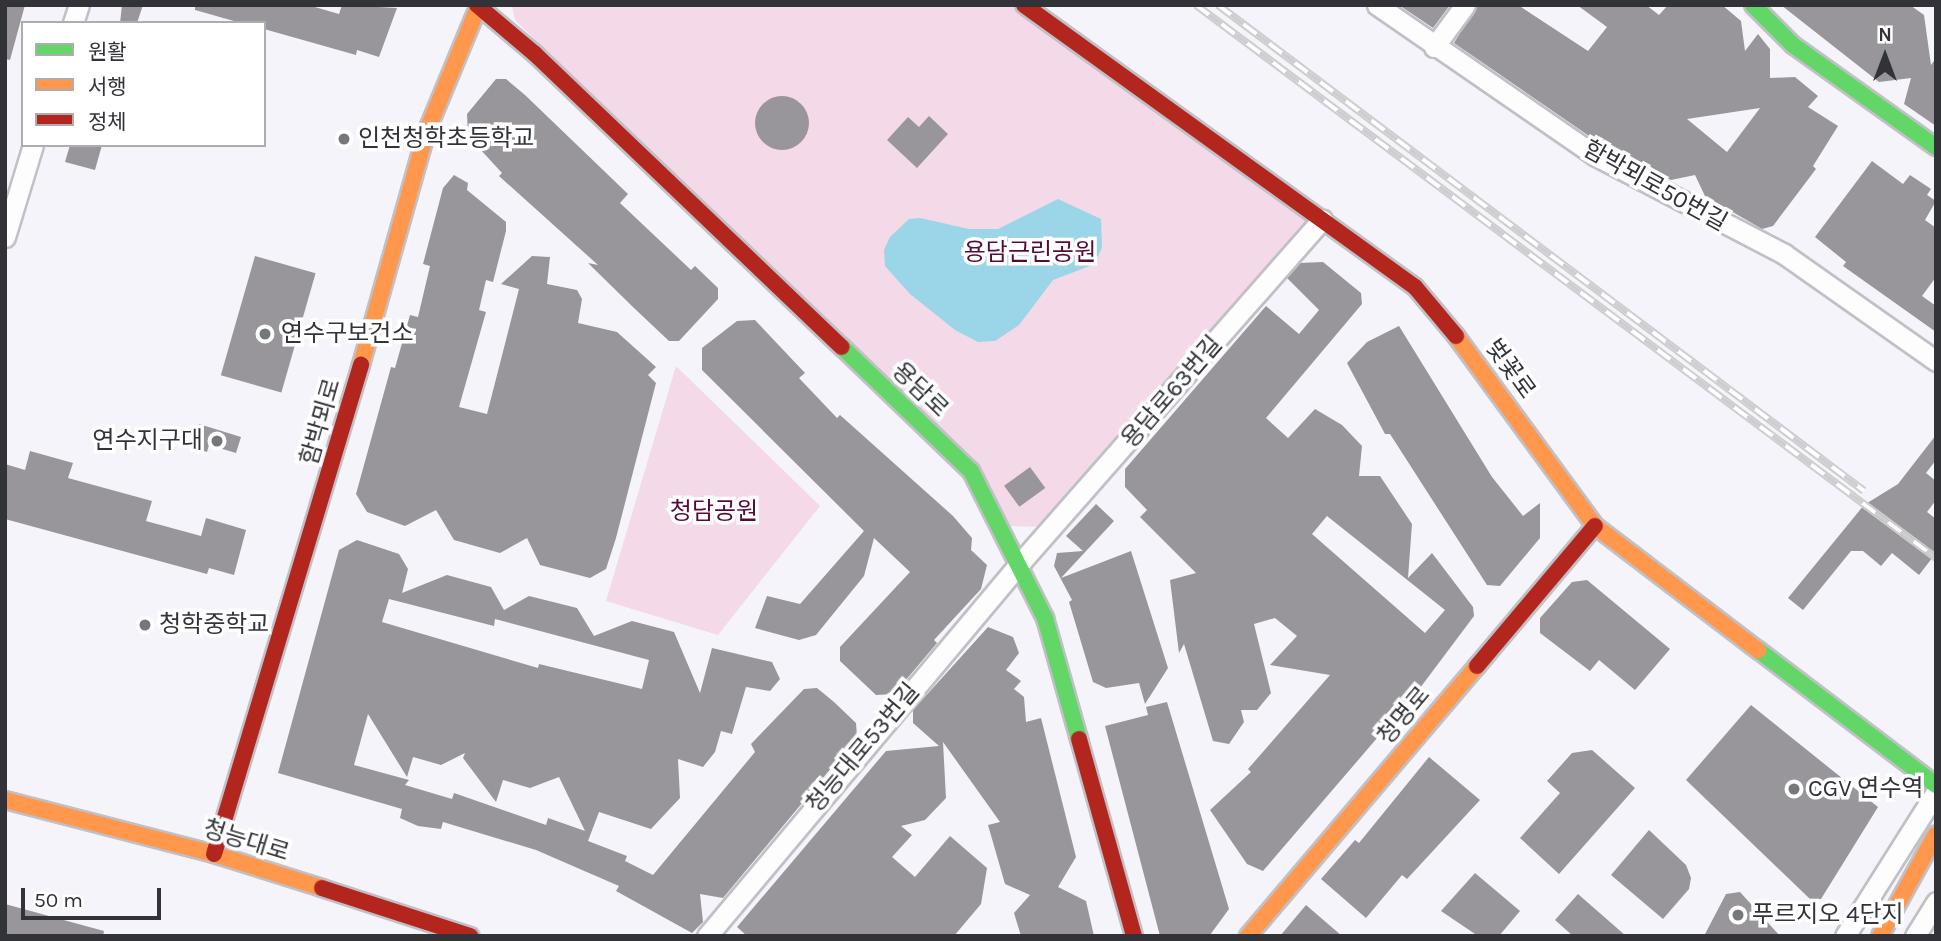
<!DOCTYPE html>
<html>
<head>
<meta charset="utf-8">
<style>
	body { margin:0 }
	#map { position:relative; width:1941px; height:941px; overflow:hidden; background:#f4f4fa; font-family:Karla,"Noto Sans KR",sans-serif }
	div>[style] { position:absolute }
	[style*='--x'] { left:calc(var(--x)*1px); top:calc(var(--y)*1px); width:calc(var(--w)*1px); rotate:calc(var(--a)*1deg) }
	.green>* { inset:0; background:#f4d9e8 }
	.water>* { inset:0; background:#9ad6e7 }
	.building>* { inset:0; background:#98969b; transform-origin:0 0 }
	.round { border-radius:50% }
	.roads { filter:drop-shadow(2px 0 #c0c0c6) drop-shadow(-2px 0 #c0c0c6) drop-shadow(0 2px #c0c0c6) drop-shadow(0 -2px #c0c0c6) }
	.street>* { height:19px; margin:-9.5px; padding:0 9.5px; transform-origin:9.5px; border-radius:9.5px; background:#fdfdfe }
	.fast>* { height:16px; margin:-8px; padding:0 8px; transform-origin:8px; border-radius:8px; background:#63d668 }
	.slow>* { height:16px; margin:-8px; padding:0 8px; transform-origin:8px; border-radius:8px; background:#ff974d }
	.jam>* { height:16px; margin:-8px; padding:0 8px; transform-origin:8px; border-radius:8px; background:#b3261e }
	.rail>* { height:8px; margin-top:-4px; transform-origin:0; background:repeating-linear-gradient(90deg,#fff 0 16px,#ceced0 0 32px); box-sizing:border-box; border-block:2px solid #ceced0 }
	.dots>* { width:19px; height:19px; translate:-50% -50%; box-sizing:border-box; border:4px solid #fff; border-radius:50% }
	span { translate:-50% -50%; white-space:nowrap; text-align:center; line-height:1.15; -webkit-text-stroke:7px #fff; paint-order:stroke }
	.poi-label { font-size:24px; color:#323339 }
	.left { translate:0 -50%; text-align:left }
	.right { translate:-100% -50%; text-align:right }
	.street-label { font-size:24px; color:#323339 }
	.park-label { font-size:24px; color:#57093a }
	.frame { position:absolute; inset:0; border:7px solid #323339; pointer-events:none }
	.legend { position:absolute; left:21px; top:21px; width:245px; height:126px; box-sizing:border-box; background:#fff; border:2px solid #adadb0; margin:0; padding:9px 12px; list-style:none; font-size:21px; color:#323339 }
	.legend li { display:flex; align-items:center; gap:14px; height:35px }
	.legend b { width:35px; border:2px solid #adadb0 }
	.north { position:absolute; left:1850px; top:21px; width:70px; height:70px; -webkit-text-stroke:5px #fff; paint-order:stroke; rotate:0deg; font-size:19px; font-weight:700; line-height:28px; text-align:center; color:#323339 }
	.north::after { content:''; display:block; margin:auto; width:24px; height:32px; background:#323339; clip-path:polygon(50% 0,100% 100%,50% 72%,0 100%) }
	.scale { position:absolute; left:21px; top:888px; width:140px; height:32px; box-sizing:border-box; border:4px solid #323339; border-top:0; padding-left:9px; font-size:21px; line-height:24px; white-space:nowrap; color:#323339; -webkit-text-stroke:5px #fff; paint-order:stroke }
</style>
</head>
<body>
<div id="map">
	<div class="green">
		<i style="clip-path:polygon(512px 5px,1024px 5px,1322px 219px,1053px 527px,1002px 526px,975px 479px,515px 20px)"></i>
		<i style="clip-path:polygon(676px 366px,820px 506px,718px 635px,606px 601px)"></i>
	</div>
	<div class="water">
		<i style="clip-path:polygon(1058px 199px,1101px 219px,1102px 247px,1095px 264px,1053px 280px,1019px 325px,995px 341px,978px 342px,955px 330px,910px 294px,885px 266px,884px 250px,890px 237px,909px 219px,920px 218px,969px 229px,998px 229px)"></i>
	</div>
	<div class="building">
		<i style="clip-path:polygon(5px 5px,25px 5px,10px 60px,5px 59px)"></i>
		<i style="clip-path:polygon(122px 5px,143px 5px,137px 23px,120px 23px)"></i>
		<i style="clip-path:polygon(195px 5px,308px 5px,339px 14px,342px 5px,397px 8px,379px 57px,357px 50px,356px 55px,264px 29px,264px 23px,241px 23px,195px 10px)"></i>
		<i style="clip-path:polygon(1399px 5px,1450px 5px,1433px 28px)"></i>
		<i style="clip-path:polygon(evenodd,1477px 5px,1518px 5px,1588px 51px,1607px 27px,1577px 5px,1646px 5px,1659px 15px,1668px 5px,1722px 5px,1741px 21px,1745px 51px,1758px 34px,1770px 49px,1770px 78px,1795px 77px,1818px 96px,1808px 107px,1838px 126px,1813px 166px,1816px 169px,1773px 226px,1762px 229px,1705px 196px,1695px 175px,1671px 180px,1608px 149px,1454px 43px,1477px 5px,1760px 108px,1727px 152px,1687px 119px,1760px 108px)"></i>
		<i style="clip-path:polygon(1781px 5px,1910px 5px,1924px 15px,1931px 65px,1936px 58px,1936px 126px,1904px 104px,1911px 78px,1879px 82px)"></i>
		<i style="clip-path:polygon(496px 79px,506px 79px,525px 95px,628px 194px,620px 203px,691px 270px,695px 266px,718px 288px,718px 299px,679px 341px,669px 341px,634px 308px,588px 263px,598px 265px,499px 176px,502px 173px,468px 136px,467px 114px)"></i>
		<i class="round" style="left:755px;top:96px;width:54px;height:54px"></i>
		<i style="clip-path:polygon(929px 116px,948px 134px,917px 168px,887px 140px,908px 117px,919px 127px)"></i>
		<i style="clip-path:polygon(70px 145px,102px 145px,95px 170px,65px 162px)"></i>
		<i style="clip-path:polygon(1872px 161px,1903px 184px,1910px 175px,1931px 189px,1927px 195px,1936px 201px,1925px 220px,1936px 228px,1936px 277px,1922px 296px,1936px 306px,1936px 332px,1843px 266px,1846px 262px,1815px 237px)"></i>
		<i style="clip-path:polygon(454px 175px,468px 183px,467px 190px,506px 222px,506px 231px,493px 282px,486px 280px,479px 310px,486px 312px,459px 407px,487px 414px,519px 289px,501px 284px,532px 256px,550px 257px,547px 284px,577px 290px,582px 299px,578px 323px,617px 332px,656px 367px,648px 375px,656px 383px,616px 538px,606px 569px,590px 578px,540px 565px,527px 538px,500px 553px,454px 540px,436px 510px,405px 526px,367px 512px,356px 494px,391px 367px,395px 368px,410px 315px,418px 317px,430px 266px,423px 264px,443px 188px)"></i>
		<i style="left:255px;top:256px;width:63px;height:124px;rotate:16deg"></i>
		<i style="clip-path:polygon(evenodd,1323px 262px,1361px 293px,1362px 304px,1266px 418px,1288px 438px,1315px 409px,1342px 425px,1362px 446px,1359px 476px,1380px 476px,1412px 524px,1408px 578px,1432px 553px,1473px 607px,1474px 616px,1420px 688px,1263px 871px,1247px 864px,1210px 810px,1251px 772px,1248px 769px,1330px 675px,1270px 665px,1297px 636px,1275px 618px,1254px 624px,1271px 693px,1257px 710px,1241px 710px,1244px 722px,1229px 744px,1213px 741px,1184px 644px,1179px 653px,1170px 580px,1196px 573px,1140px 517px,1147px 510px,1125px 487px,1125px 469px,1266px 306px,1299px 334px,1319px 310px,1287px 278px,1300px 263px,1323px 262px,1327px 516px,1445px 610px,1425px 633px,1312px 534px,1327px 516px)"></i>
		<i style="clip-path:polygon(755px 320px,805px 373px,799px 378px,837px 418px,840px 415px,953px 516px,972px 538px,971px 550px,987px 565px,981px 589px,934px 640px,937px 643px,894px 694px,876px 695px,840px 661px,840px 647px,910px 572px,874px 538px,864px 576px,816px 635px,799px 640px,755px 628px,767px 596px,800px 604px,864px 531px,702px 370px,702px 348px,737px 321px)"></i>
		<i style="clip-path:polygon(1399px 326px,1492px 477px,1523px 516px,1540px 503px,1540px 538px,1500px 586px,1487px 585px,1390px 434px,1385px 434px,1347px 363px,1367px 342px)"></i>
		<i style="clip-path:polygon(199px 424px,241px 437px,236px 453px,209px 445px,207px 452px,192px 447px)"></i>
		<i style="clip-path:polygon(1936px 435px,1936px 460px,1926px 473px,1936px 481px,1936px 500px,1927px 512px,1936px 519px,1936px 553px,1919px 575px,1892px 553px,1881px 566px,1863px 551px,1851px 551px,1803px 610px,1788px 598px,1864px 505px,1898px 484px)"></i>
		<i style="clip-path:polygon(30px 451px,73px 463px,68px 478px,152px 501px,146px 521px,201px 536px,206px 518px,246px 530px,234px 575px,209px 568px,207px 574px,5px 519px,5px 464px,25px 470px)"></i>
		<i style="left:1030px;top:467px;width:26px;height:32px;rotate:54deg"></i>
		<i style="clip-path:polygon(1096px 504px,1114px 521px,1061px 578px,1131px 551px,1168px 668px,1145px 704px,1139px 683px,1106px 688px,1093px 682px,1069px 602px,1072px 600px,1054px 566px,1057px 553px,1083px 551px,1066px 536px)"></i>
		<i style="clip-path:polygon(evenodd,357px 540px,399px 554px,408px 569px,402px 593px,447px 575px,491px 587px,504px 610px,529px 596px,577px 608px,594px 636px,632px 621px,674px 632px,700px 693px,712px 648px,772px 662px,780px 679px,770px 691px,746px 687px,732px 734px,721px 731px,715px 752px,703px 767px,678px 759px,680px 798px,651px 829px,599px 812px,588px 841px,627px 856px,625px 861px,653px 875px,755px 752px,751px 744px,804px 689px,817px 688px,834px 702px,856px 723px,857px 737px,723px 898px,700px 894px,703px 922px,692px 933px,616px 891px,619px 886px,536px 850px,443px 822px,441px 829px,418px 826px,400px 818px,402px 809px,278px 773px,339px 550px,357px 540px,389px 599px,494px 626px,495px 619px,649px 660px,642px 689px,539px 664px,538px 668px,382px 622px,389px 599px,357px 540px,368px 714px,407px 777px,413px 757px,441px 765px,465px 753px,463px 758px,496px 802px,503px 780px,530px 788px,559px 777px,585px 831px,548px 818px,546px 825px,454px 793px,452px 799px,405px 785px,409px 780px,354px 765px,368px 714px)"></i>
		<i style="clip-path:polygon(1587px 580px,1670px 649px,1635px 690px,1599px 660px,1590px 671px,1540px 633px,1540px 618px,1572px 582px)"></i>
		<i style="clip-path:polygon(988px 627px,1013px 637px,1019px 653px,1006px 670px,1021px 681px,1014px 689px,1024px 697px,1026px 722px,1041px 718px,1076px 857px,1058px 887px,1086px 901px,1094px 936px,1021px 936px,1014px 913px,1030px 895px,1005px 884px,988px 825px,1000px 822px,943px 742px,946px 798px,925px 820px,901px 826px,912px 835px,892px 857px,915px 877px,950px 836px,987px 868px,981px 904px,954px 936px,747px 936px,737px 927px,886px 751px,939px 746px,913px 723px,913px 710px)"></i>
		<i style="clip-path:polygon(1167px 702px,1229px 909px,1210px 935px,1160px 936px,1105px 726px,1148px 715px,1146px 707px)"></i>
		<i style="clip-path:polygon(1751px 705px,1878px 807px,1821px 899px,1810px 899px,1686px 780px)"></i>
		<i style="clip-path:polygon(1592px 750px,1635px 788px,1559px 874px,1520px 838px,1560px 793px,1547px 781px,1572px 753px)"></i>
		<i style="clip-path:polygon(1429px 757px,1480px 800px,1407px 879px,1402px 875px,1366px 918px,1321px 879px,1355px 840px,1359px 843px)"></i>
		<i style="clip-path:polygon(1649px 830px,1686px 865px,1691px 878px,1689px 889px,1663px 919px,1611px 875px)"></i>
		<i style="clip-path:polygon(1475px 873px,1520px 911px,1499px 936px,1478px 936px,1441px 911px)"></i>
		<i style="clip-path:polygon(1740px 892px,1780px 936px,1704px 936px,1726px 894px)"></i>
		<i style="clip-path:polygon(1578px 894px,1626px 936px,1573px 936px,1555px 920px)"></i>
		<i style="clip-path:polygon(5px 904px,104px 931px,103px 936px,5px 934px)"></i>
		<i style="clip-path:polygon(1306px 905px,1342px 936px,1280px 936px)"></i>
	</div>
	<div class="roads">
		<div class="street">
			<i style="--x:1377;--y:5;--w:266;--a:34.6"></i>
			<i style="--x:1596;--y:156;--w:212;--a:27.5"></i>
			<i style="--x:1784;--y:254;--w:186;--a:35.1"></i>
			<i style="--x:73;--y:23;--w:19;--a:-72"></i>
			<i style="--x:1434;--y:47;--w:52;--a:-53.6"></i>
			<i style="--x:5;--y:237;--w:96;--a:-73.1"></i>
			<i style="--x:707;--y:936;--w:488;--a:-50"></i>
			<i style="--x:1021;--y:562;--w:456;--a:-48.7"></i>
			<i style="--x:1845;--y:936;--w:170;--a:-57.7"></i>
			<i style="--x:1915;--y:936;--w:40;--a:-58"></i>
		</div>
		<div class="fast">
			<i style="--x:1753;--y:5;--w:57;--a:45"></i>
			<i style="--x:1793;--y:45;--w:176;--a:35.5"></i>
			<i style="--x:842;--y:347;--w:179;--a:43.9"></i>
			<i style="--x:971;--y:471;--w:165;--a:63.3"></i>
			<i style="--x:1045;--y:618;--w:126;--a:74.3"></i>
			<i style="--x:1758;--y:650;--w:223;--a:37.2"></i>
		</div>
		<div class="slow">
			<i style="--x:1456;--y:336;--w:235;--a:53.8"></i>
			<i style="--x:1595;--y:526;--w:205;--a:37.3"></i>
			<i style="--x:361;--y:365;--w:241;--a:-74.3"></i>
			<i style="--x:426;--y:133;--w:139;--a:-67.5"></i>
			<i style="--x:5;--y:800;--w:216;--a:14.5"></i>
			<i style="--x:214;--y:854;--w:113;--a:17.5"></i>
			<i style="--x:1248;--y:936;--w:354;--a:-49.7"></i>
			<i style="--x:1880;--y:936;--w:116;--a:-61.2"></i>
		</div>
		<div class="jam">
			<i style="--x:477;--y:5;--w:76;--a:40.2"></i>
			<i style="--x:535;--y:54;--w:424;--a:43.7"></i>
			<i style="--x:1024;--y:5;--w:482;--a:35.8"></i>
			<i style="--x:1415;--y:287;--w:64;--a:50.1"></i>
			<i style="--x:1477;--y:666;--w:183;--a:-49.9"></i>
			<i style="--x:1079;--y:739;--w:205;--a:74.4"></i>
			<i style="--x:214;--y:854;--w:511;--a:-73.27"></i>
			<i style="--x:322;--y:888;--w:156;--a:18"></i>
		</div>
	</div>
	<div class="rail">
		<i style="--x:1196;--y:5;--w:924;--a:36.77"></i>
		<i style="--x:1218;--y:5;--w:808;--a:36.95"></i>
	</div>
	<div class="dots">
		<i style="left:344px;top:139px;background:#76777d"></i>
		<i style="left:265px;top:334px;background:#76777d"></i>
		<i style="left:217px;top:441px;background:#76777d"></i>
		<i style="left:145px;top:625px;background:#76777d"></i>
		<i style="left:1794px;top:789px;background:#76777d"></i>
		<i style="left:1738px;top:915px;background:#76777d"></i>
	</div>
	<div class="poi-label">
		<span class="left" style="left:358px;top:139px">인천청학초등학교</span>
		<span class="left" style="left:281px;top:334px">연수구보건소</span>
		<span class="right" style="left:203px;top:441px">연수지구대</span>
		<span class="left" style="left:159px;top:625px">청학중학교</span>
		<span class="left" style="left:1808px;top:789px">CGV 연수역</span>
		<span class="left" style="left:1752px;top:915px">푸르지오 4단지</span>
	</div>
	<div class="street-label">
		<span style="left:1655px;top:186px;rotate:29deg">함박뫼로50번길</span>
		<span style="left:1510px;top:369px;rotate:54deg">벚꽃로</span>
		<span style="left:920px;top:390px;rotate:44deg">용담로</span>
		<span style="left:1172px;top:392px;rotate:-49deg">용담로63번길</span>
		<span style="left:321px;top:422px;rotate:-74deg">함박뫼로</span>
		<span style="left:1404px;top:716px;rotate:-50deg">청명로</span>
		<span style="left:863px;top:748px;rotate:-50deg">청능대로53번길</span>
		<span style="left:246px;top:841px;rotate:17deg">청능대로</span>
	</div>
	<div class="park-label">
		<span style="left:1030px;top:253px">용담근린공원</span>
		<span style="left:714px;top:512px">청담공원</span>
	</div>
	<div class="frame"></div>
	<ul class="legend">
	<li><b style="height:9px;background:#63d668"></b>원활</li>
	<li><b style="height:9px;background:#ff974d"></b>서행</li>
	<li><b style="height:9px;background:#b3261e"></b>정체</li>
	</ul>
	<div class="north">N</div>
	<div class="scale">50 m</div>
</div>
</body>
</html>
